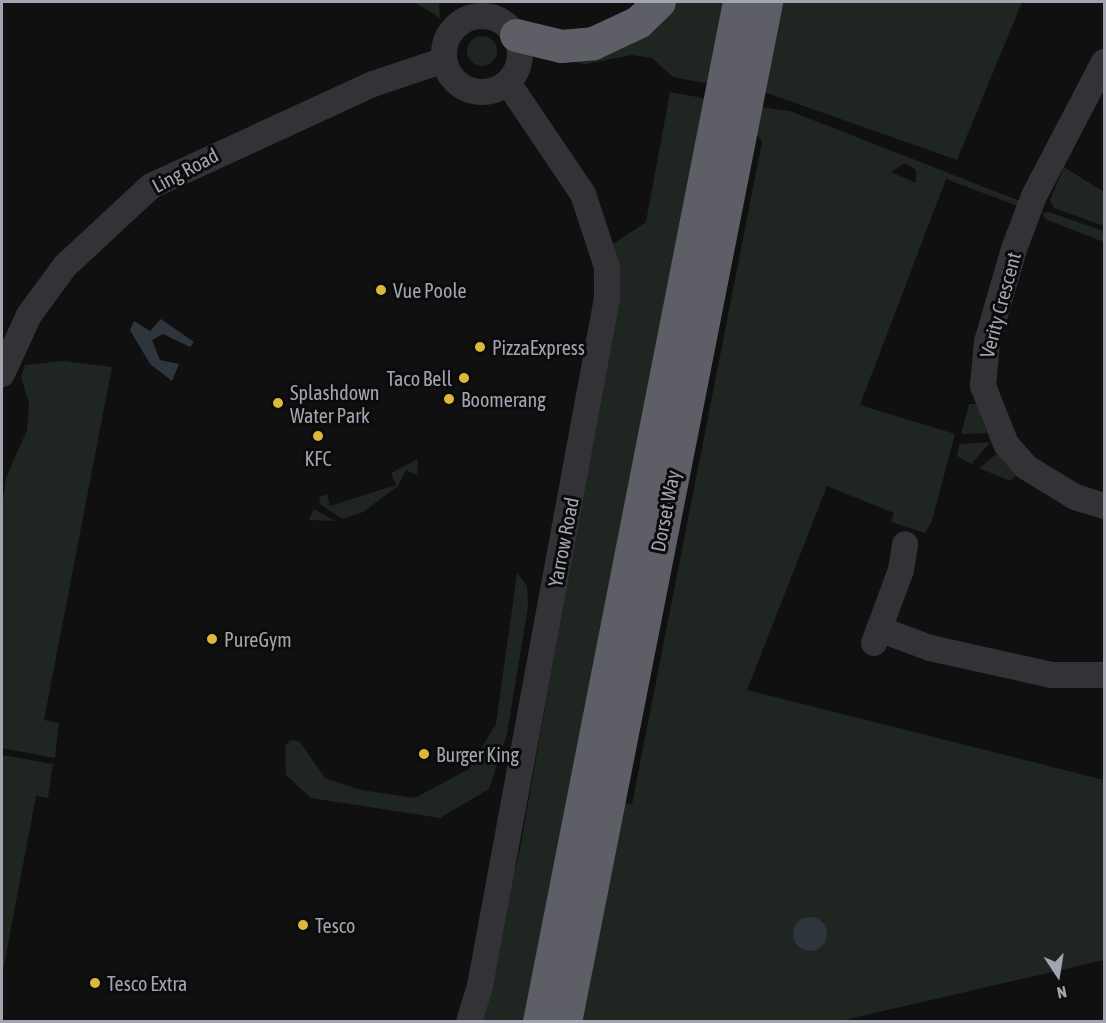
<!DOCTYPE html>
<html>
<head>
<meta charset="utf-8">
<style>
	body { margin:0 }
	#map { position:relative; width:1106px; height:1023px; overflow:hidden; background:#101011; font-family:"Asap Condensed",sans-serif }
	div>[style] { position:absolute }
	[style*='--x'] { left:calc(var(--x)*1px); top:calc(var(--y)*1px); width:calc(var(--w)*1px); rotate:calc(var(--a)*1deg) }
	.green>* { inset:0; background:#1f2520 }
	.round { border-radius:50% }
	.water>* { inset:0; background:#2f353c }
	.minor>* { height:26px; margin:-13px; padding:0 13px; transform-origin:13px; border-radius:13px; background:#333337 }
	.minor>.ring { margin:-13px; padding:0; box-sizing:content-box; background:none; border:26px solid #333337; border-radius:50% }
	.highway>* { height:33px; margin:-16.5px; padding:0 16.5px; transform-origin:16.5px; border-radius:16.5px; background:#5e5f66 }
	.dots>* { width:16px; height:16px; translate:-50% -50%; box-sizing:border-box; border:3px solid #0b0b0c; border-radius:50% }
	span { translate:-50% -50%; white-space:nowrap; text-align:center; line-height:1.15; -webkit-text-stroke:6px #0b0b0c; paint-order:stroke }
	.street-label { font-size:20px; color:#a2a5b0 }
	.poi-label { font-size:20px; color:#a2a5b0 }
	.left { translate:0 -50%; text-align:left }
	.right { translate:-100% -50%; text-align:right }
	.frame { position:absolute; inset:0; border:3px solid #a2a5b0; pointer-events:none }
	.north { position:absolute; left:1028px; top:945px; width:60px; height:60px; -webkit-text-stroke:4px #0b0b0c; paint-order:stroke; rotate:168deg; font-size:16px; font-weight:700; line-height:24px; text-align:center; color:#a2a5b0 }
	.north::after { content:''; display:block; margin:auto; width:21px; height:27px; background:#a2a5b0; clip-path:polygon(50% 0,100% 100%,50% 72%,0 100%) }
</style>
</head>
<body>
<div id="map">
	<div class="green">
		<i style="clip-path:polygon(414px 2px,439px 2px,440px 18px)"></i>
		<i style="clip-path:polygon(668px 2px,726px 2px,710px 84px,673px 77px,652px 58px,632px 55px,585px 64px,547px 57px)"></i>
		<i style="clip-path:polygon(782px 2px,1022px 2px,957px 160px,764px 92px)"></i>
		<i class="round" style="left:467px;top:36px;width:30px;height:30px"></i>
		<i style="clip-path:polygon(670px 92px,708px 99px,527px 1021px,477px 1022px,520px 849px,601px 389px,610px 246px,646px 222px)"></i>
		<i style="clip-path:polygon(evenodd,760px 107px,790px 111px,1020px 201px,1018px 206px,946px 179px,860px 405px,955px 434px,932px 521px,925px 533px,891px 522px,894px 513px,827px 486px,747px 690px,1104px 780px,1104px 960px,840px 1021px,577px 1022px,619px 803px,632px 804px,762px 142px,756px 133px,760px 107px,905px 163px,916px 170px,916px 183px,891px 172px,905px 163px)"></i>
		<i style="clip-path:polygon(1064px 167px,1104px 192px,1104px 226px,1054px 208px,1050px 200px)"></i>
		<i style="clip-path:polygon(1049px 212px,1104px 231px,1104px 242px,1045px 219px,1043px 213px)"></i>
		<i style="clip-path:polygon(64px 361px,112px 367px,44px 720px,59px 723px,55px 758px,2px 748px,2px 507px,6px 478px,27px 430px,29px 404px,21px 377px,25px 365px)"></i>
		<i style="clip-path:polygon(969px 404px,977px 404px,987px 433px,961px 434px)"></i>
		<i style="clip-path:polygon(991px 442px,971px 464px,957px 456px,959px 444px)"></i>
		<i style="clip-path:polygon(998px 453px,1017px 475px,1010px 481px,979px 468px)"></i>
		<i style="clip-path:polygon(418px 459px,417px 475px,406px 470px,398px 486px,363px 512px,343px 519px,321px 505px,319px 497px,327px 494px,330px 506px,396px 485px,391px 473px)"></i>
		<i style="clip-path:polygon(314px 509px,335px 521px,309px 520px)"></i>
		<i style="clip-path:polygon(517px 573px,527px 586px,528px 607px,507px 734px,489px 789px,440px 818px,311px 798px,286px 775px,285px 746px,291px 740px,300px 742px,325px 778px,361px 790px,415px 798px,469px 769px,496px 724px)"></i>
		<i style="clip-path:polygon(2px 755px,53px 764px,48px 798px,36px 796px,2px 976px)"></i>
	</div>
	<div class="water">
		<i style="clip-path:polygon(161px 319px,194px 342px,190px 347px,163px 334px,152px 340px,160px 360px,179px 364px,172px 381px,150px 364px,130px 330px,134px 321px,150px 331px)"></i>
		<i class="round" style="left:793px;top:917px;width:34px;height:34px"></i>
	</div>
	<div class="minor">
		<i class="ring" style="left:444px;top:16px;width:50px;height:50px"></i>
		<i style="--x:1104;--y:62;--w:151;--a:117.6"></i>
		<i style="--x:1034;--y:196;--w:57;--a:110.7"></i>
		<i style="--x:1014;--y:249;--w:97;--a:106.2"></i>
		<i style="--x:987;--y:342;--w:44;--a:95.2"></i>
		<i style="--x:983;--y:386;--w:62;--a:68.4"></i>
		<i style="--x:1006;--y:444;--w:30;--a:49"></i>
		<i style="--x:1026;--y:467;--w:57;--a:31.5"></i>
		<i style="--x:1075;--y:497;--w:30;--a:17"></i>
		<i style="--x:2;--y:374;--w:65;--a:-65.4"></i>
		<i style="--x:29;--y:315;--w:61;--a:-53.7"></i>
		<i style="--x:65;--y:266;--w:117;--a:-42.9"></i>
		<i style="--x:151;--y:186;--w:244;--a:-24.7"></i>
		<i style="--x:373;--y:84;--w:75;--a:-18.7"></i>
		<i style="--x:879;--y:629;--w:54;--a:20.4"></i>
		<i style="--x:930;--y:648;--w:125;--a:12.5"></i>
		<i style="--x:1052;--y:675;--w:52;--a:0"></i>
		<i style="--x:874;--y:643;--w:78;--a:-69.7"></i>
		<i style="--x:901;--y:570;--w:26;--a:-81"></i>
		<i style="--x:469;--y:1022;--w:38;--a:-73"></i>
		<i style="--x:480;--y:986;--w:700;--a:-79.54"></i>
		<i style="--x:607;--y:298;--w:31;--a:-90"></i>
		<i style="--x:607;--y:267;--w:77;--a:-108.2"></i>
		<i style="--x:583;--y:194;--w:134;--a:-124"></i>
	</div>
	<div class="highway">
		<i style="--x:516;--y:35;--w:46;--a:13.7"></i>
		<i style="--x:561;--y:46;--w:32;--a:-5"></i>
		<i style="--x:593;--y:43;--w:50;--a:-25"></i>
		<i style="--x:638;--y:22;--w:29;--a:-44"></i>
		<i style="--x:539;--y:1022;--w:1039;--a:-78.91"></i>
		<i style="--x:565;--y:1022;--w:1040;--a:-78.85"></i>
	</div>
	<div class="dots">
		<i style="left:381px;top:290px;background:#deb83a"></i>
		<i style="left:480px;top:347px;background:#deb83a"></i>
		<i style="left:464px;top:378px;background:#deb83a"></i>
		<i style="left:449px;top:399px;background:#deb83a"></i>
		<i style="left:278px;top:403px;background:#deb83a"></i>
		<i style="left:318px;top:436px;background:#deb83a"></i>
		<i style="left:212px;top:639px;background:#deb83a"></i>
		<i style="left:424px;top:754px;background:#deb83a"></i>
		<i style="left:303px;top:925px;background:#deb83a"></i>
		<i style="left:95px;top:983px;background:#deb83a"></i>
	</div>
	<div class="street-label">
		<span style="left:185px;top:170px;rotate:-28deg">Ling Road</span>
		<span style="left:1000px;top:305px;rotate:-75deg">Verity Crescent</span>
		<span style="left:665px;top:511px;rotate:-79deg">Dorset Way</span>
		<span style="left:563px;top:542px;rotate:-79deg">Yarrow Road</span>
	</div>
	<div class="poi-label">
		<span class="left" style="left:393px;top:290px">Vue Poole</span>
		<span class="left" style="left:492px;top:347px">PizzaExpress</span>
		<span class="right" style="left:452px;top:378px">Taco Bell</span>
		<span class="left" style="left:290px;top:404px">Splashdown<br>Water Park</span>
		<span class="left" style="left:461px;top:399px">Boomerang</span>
		<span style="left:318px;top:458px">KFC</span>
		<span class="left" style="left:224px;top:639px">PureGym</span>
		<span class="left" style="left:436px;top:754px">Burger King</span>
		<span class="left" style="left:315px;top:925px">Tesco</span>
		<span class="left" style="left:107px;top:983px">Tesco Extra</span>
	</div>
	<div class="frame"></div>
	<div class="north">N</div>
</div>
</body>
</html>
